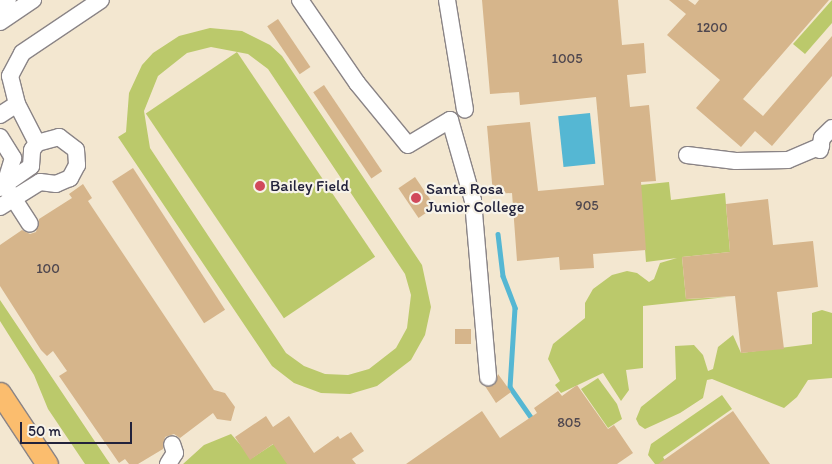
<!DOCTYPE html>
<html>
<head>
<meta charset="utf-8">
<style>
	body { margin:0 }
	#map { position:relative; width:832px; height:464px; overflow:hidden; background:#f3e7d0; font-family:Itim,sans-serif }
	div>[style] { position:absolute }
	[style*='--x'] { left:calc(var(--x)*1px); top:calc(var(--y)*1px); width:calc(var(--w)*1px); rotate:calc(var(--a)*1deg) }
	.green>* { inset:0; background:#bbc96b; transform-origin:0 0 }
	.water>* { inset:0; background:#55b7d3; transform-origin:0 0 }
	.stream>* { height:4.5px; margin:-2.25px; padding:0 2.25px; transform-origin:2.25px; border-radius:2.25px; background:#55b7d3 }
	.building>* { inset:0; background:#d6b58b; transform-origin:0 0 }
	.roads { filter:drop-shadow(1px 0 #8a8486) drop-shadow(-1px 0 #8a8486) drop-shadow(0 1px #8a8486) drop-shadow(0 -1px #8a8486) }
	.minor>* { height:16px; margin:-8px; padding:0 8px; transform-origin:8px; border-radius:8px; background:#fff }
	.major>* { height:21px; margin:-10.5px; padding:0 10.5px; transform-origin:10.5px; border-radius:10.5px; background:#fbbd6e }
	.dots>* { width:14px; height:14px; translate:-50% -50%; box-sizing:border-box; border:2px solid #f7f3e8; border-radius:50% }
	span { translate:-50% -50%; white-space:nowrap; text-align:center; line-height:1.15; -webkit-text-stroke:4.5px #f7f3e8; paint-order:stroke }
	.number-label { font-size:14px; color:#4f474f }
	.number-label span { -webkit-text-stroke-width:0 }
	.poi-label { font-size:16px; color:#22223b }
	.left { translate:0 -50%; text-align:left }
	.scale { position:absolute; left:20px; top:422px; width:112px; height:22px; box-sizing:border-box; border:2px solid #22223b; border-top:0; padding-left:6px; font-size:15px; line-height:18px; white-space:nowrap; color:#22223b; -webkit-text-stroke:4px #f7f3e8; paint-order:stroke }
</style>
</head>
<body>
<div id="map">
	<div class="green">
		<i style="clip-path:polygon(832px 0,832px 23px,805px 54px,793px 44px)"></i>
		<i style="clip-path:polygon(evenodd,210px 28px,242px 31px,270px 45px,282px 56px,422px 265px,431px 307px,425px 335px,411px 360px,377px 386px,350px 394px,321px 393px,294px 383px,272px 366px,118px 137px,126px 132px,129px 93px,142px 65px,153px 53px,179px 36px,210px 28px,211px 47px,248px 54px,268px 69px,405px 274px,411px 295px,407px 328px,396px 348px,369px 369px,348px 375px,325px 374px,304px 366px,286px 353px,150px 148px,144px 111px,158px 76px,187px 53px,211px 47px)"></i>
		<i style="left:237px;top:52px;width:247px;height:110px;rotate:56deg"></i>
		<i style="clip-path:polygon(669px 182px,671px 200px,725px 193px,730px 252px,682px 257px,686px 299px,727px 297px,643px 306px,643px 368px,626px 370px,629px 390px,621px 401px,603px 373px,561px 393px,555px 385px,560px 381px,548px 359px,553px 344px,585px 318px,585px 303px,593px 289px,612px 275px,627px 271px,637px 273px,649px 282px,654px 279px,660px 263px,677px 258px,646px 262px,640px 185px)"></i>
		<i style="clip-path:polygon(0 300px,110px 464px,85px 464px,48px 409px,34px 375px,0 321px)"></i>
		<i style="clip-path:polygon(822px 310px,832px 313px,832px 378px,808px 380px,797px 397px,784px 408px,712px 379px,707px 380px,703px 398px,680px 413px,645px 429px,639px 425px,636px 419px,641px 407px,676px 379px,675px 346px,694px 345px,703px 355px,708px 371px,713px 369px,718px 347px,733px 335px,741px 353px,812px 344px,812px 313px)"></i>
		<i style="clip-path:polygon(598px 378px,617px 404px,622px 419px,608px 428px,581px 389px)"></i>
		<i style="clip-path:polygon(722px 395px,732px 409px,663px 457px,667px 464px,655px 464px,648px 455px,651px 444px)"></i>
		<i style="clip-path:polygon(231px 434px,252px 458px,275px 443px,289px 464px,183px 464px,204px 445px)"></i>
	</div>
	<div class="water">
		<i style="left:590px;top:113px;width:51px;height:32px;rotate:84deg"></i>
	</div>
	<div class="stream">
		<i style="--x:498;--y:234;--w:42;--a:83.2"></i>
		<i style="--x:503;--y:276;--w:34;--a:69"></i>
		<i style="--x:515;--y:308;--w:79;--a:93.6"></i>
		<i style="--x:510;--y:387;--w:40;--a:55.1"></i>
	</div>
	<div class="building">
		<i style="clip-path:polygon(482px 0,618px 0,622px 45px,644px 43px,646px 73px,627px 75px,630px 107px,649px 105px,656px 181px,641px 182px,646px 250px,593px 254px,594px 268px,560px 270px,559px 257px,517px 261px,512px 193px,493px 194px,487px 126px,530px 122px,538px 191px,604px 185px,596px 97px,520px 105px,519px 92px,490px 94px)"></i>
		<i style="clip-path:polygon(669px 0,688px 0,695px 5px,699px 0,829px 0,743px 99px,763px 116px,832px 36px,832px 76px,772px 146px,755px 131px,741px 147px,696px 108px,720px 80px,667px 35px,686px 14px)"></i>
		<i style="left:278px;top:19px;width:58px;height:13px;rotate:56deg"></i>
		<i style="left:324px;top:85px;width:104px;height:13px;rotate:56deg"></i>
		<i style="left:133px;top:168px;width:169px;height:25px;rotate:57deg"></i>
		<i style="left:415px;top:177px;width:36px;height:20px;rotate:56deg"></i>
		<i style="clip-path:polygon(83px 184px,92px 198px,88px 201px,214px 390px,225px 393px,235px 407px,231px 421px,217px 419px,213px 413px,180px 438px,174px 434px,165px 437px,163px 449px,138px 464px,129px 464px,125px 459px,119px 463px,59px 376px,67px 371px,53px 351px,47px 356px,41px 350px,0 286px,0 245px,22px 230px,30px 234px,36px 232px,39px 219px,72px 198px,69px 194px)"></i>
		<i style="clip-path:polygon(768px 199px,773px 245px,813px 241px,818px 287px,777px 292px,784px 349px,741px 353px,735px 296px,686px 299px,682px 257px,730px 252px,726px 204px)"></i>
		<i style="left:455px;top:329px;width:16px;height:15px"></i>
		<i style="clip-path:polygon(498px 374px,511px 392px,496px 403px,485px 386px,494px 385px)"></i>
		<i style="clip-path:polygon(577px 385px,608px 429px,614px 425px,633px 453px,617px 464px,406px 464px,482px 411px,500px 438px,537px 413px,534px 408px,558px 391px,562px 396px)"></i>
		<i style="clip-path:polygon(733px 411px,770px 464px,658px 464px)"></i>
		<i style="clip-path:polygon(266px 416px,273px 427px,289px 416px,314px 453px,338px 436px,340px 439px,351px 432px,364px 451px,352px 459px,356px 464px,287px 464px,273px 444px,250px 460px,235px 437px)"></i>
	</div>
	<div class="roads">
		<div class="minor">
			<i style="--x:300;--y:0;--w:101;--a:55.5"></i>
			<i style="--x:357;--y:83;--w:80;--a:50.6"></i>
			<i style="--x:408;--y:145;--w:49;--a:-30.8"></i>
			<i style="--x:450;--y:120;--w:84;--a:74.1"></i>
			<i style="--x:473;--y:201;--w:177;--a:85.1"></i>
			<i style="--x:447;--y:0;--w:111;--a:80.7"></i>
			<i style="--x:0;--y:21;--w:22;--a:-69"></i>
			<i style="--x:0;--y:22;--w:40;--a:-34"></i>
			<i style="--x:0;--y:115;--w:20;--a:-33"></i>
			<i style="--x:0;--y:137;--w:25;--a:58"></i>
			<i style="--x:13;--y:158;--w:27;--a:107"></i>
			<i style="--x:37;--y:143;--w:44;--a:-117.1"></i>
			<i style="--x:17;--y:104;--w:29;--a:-104"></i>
			<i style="--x:10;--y:76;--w:26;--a:-62"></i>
			<i style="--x:22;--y:53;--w:95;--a:-33.9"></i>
			<i style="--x:820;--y:150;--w:12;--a:-81"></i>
			<i style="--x:822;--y:138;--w:14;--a:-45"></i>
			<i style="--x:687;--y:155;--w:49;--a:7"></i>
			<i style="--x:736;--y:161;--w:52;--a:-1.1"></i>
			<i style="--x:788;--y:160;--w:36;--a:-23"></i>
			<i style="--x:0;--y:188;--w:38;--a:-35"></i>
			<i style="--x:31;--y:166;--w:16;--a:-86"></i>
			<i style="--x:32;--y:150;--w:9;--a:-54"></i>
			<i style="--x:37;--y:143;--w:23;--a:-15"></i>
			<i style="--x:59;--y:137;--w:21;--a:37"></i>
			<i style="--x:76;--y:150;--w:15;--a:86"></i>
			<i style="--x:77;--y:165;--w:15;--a:118"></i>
			<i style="--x:70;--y:178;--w:15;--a:157"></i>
			<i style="--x:56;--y:184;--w:16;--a:-173"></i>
			<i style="--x:40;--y:182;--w:47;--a:148"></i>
			<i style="--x:8;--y:190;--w:40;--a:57.1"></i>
			<i style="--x:168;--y:464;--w:13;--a:-58"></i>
			<i style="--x:175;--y:453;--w:9;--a:-108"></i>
		</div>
		<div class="major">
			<i style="--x:0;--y:393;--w:85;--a:56.5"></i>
		</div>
	</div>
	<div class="dots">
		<i style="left:260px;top:186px;background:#d1495b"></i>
		<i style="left:416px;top:198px;background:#d1495b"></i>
	</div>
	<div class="number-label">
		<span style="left:712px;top:28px">1200</span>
		<span style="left:567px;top:59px">1005</span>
		<span style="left:587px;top:206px">905</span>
		<span style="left:48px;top:269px">100</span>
		<span style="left:569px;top:423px">805</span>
	</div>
	<div class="poi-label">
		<span class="left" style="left:270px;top:186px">Bailey Field</span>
		<span class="left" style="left:426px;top:198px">Santa Rosa<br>Junior College</span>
	</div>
	<div class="scale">50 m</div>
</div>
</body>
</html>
